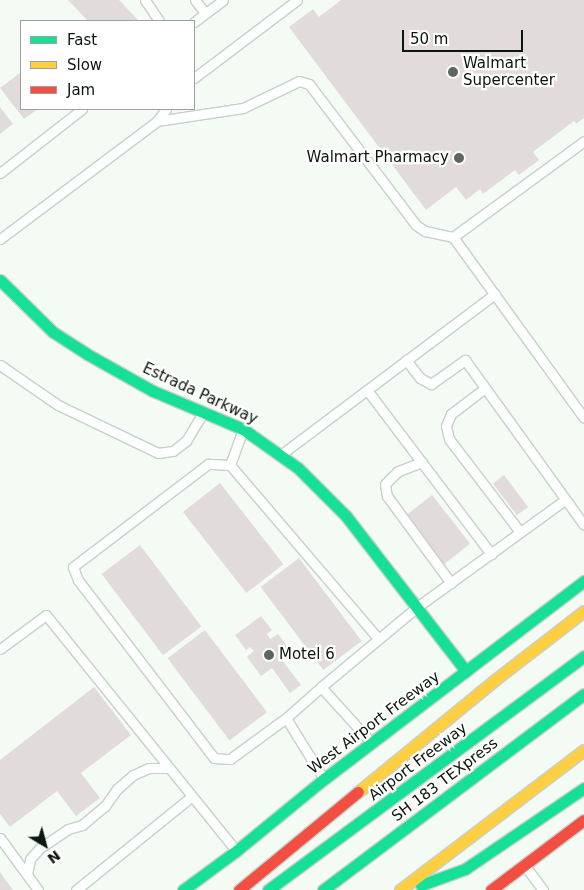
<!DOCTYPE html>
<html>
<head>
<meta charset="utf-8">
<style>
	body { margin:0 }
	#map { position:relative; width:584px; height:890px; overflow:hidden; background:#f4fbf5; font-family:"DejaVu Sans",sans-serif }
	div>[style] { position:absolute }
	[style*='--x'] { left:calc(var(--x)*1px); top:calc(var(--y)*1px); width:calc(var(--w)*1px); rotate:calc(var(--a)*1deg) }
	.building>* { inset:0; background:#e1dcdb; transform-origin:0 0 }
	.roads { filter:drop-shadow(1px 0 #c7d0c9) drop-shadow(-1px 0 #c7d0c9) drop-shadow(0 1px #c7d0c9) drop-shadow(0 -1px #c7d0c9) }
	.lane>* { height:9px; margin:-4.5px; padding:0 4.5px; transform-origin:4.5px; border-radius:4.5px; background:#fdfefe }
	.fast>* { height:11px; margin:-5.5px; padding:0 5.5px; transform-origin:5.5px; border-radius:5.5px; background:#16e098 }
	.slow>* { height:11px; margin:-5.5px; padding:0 5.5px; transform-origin:5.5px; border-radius:5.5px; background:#ffcf43 }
	.jam>* { height:11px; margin:-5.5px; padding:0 5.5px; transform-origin:5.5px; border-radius:5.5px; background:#f24e42 }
	.dots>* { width:14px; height:14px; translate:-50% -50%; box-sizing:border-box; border:2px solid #fff; border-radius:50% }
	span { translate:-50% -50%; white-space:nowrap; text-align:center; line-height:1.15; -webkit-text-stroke:4.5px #fff; paint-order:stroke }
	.poi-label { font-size:15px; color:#0b160e }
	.left { translate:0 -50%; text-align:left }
	.right { translate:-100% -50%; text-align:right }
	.street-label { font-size:15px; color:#0b160e }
	.legend { position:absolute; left:20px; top:20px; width:175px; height:90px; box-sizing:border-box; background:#fff; border:1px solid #9da29f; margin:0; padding:6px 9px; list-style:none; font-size:15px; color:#0b160e }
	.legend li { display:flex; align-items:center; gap:10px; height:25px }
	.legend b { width:25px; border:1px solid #9da29f }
	.north { position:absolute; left:20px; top:820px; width:50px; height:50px; -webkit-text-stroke:4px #fff; paint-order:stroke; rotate:143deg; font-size:14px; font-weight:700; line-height:20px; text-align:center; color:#0b160e }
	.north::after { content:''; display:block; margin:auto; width:18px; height:22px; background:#0b160e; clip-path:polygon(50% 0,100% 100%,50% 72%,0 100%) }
	.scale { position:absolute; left:402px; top:30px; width:121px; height:22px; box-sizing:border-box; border:2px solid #0b160e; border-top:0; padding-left:6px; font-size:15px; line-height:18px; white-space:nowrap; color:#0b160e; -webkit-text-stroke:4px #fff; paint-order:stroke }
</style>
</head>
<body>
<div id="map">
	<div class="building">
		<i style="clip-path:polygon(68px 0,119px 0,139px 21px,88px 21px)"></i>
		<i style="clip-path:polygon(341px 0,584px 0,584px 118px,576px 124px,574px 121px,533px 152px,539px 160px,519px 175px,515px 170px,483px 194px,480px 189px,466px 200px,456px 187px,426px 210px,289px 27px,313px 9px,319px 17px)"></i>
		<i style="clip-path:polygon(21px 72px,21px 109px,38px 109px,24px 119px,0 88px)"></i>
		<i style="clip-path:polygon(0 107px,13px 124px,0 134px)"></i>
		<i style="left:504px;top:475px;width:40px;height:14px;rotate:53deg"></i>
		<i style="left:220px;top:483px;width:103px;height:47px;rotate:52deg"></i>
		<i style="left:432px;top:495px;width:62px;height:34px;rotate:52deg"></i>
		<i style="left:140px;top:545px;width:102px;height:48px;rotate:53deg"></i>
		<i style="left:299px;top:558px;width:104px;height:48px;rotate:53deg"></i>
		<i style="clip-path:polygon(261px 616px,272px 630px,267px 634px,270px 639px,278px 634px,292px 653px,282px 660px,301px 685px,290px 693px,272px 668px,261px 676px,247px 657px,254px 651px,250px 647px,246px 650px,235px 635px)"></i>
		<i style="left:205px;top:630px;width:103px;height:47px;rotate:53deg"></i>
		<i style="clip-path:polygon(94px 687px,131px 735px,81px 773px,100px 798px,76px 816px,57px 791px,10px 827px,0 814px,0 760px)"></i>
		<i style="clip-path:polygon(0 872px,13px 890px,0 890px)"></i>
	</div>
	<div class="roads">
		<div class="lane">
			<i style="--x:145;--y:0;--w:25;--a:56"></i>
			<i style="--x:195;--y:0;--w:16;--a:52"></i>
			<i style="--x:194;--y:22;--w:36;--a:-37"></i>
			<i style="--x:194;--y:78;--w:129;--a:-37.1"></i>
			<i style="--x:157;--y:121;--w:87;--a:-8.6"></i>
			<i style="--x:243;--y:108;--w:62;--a:-25.7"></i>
			<i style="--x:299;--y:81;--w:10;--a:17"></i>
			<i style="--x:309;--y:84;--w:177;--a:52.8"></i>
			<i style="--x:416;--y:225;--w:11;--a:34"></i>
			<i style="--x:425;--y:231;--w:29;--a:12"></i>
			<i style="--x:453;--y:237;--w:223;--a:54.1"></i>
			<i style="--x:0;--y:173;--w:104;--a:-38"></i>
			<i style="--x:453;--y:237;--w:162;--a:-36.2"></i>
			<i style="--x:0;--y:239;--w:196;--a:-36.9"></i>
			<i style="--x:157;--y:121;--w:15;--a:-53"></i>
			<i style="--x:406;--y:360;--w:23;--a:52"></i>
			<i style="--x:420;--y:378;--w:13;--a:29"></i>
			<i style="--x:431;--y:384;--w:42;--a:-35.2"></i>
			<i style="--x:465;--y:360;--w:203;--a:54.2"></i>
			<i style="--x:0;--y:365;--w:70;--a:34.6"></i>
			<i style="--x:58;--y:405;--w:111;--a:25.6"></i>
			<i style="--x:158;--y:453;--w:15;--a:-8"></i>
			<i style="--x:173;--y:451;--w:16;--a:-38"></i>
			<i style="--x:186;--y:441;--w:33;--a:-59"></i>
			<i style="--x:485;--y:388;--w:43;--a:142.6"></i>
			<i style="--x:451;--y:414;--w:13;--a:113"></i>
			<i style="--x:446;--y:426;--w:13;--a:77"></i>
			<i style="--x:449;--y:439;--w:117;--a:52.6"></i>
			<i style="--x:367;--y:390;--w:206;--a:52.9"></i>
			<i style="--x:242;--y:432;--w:35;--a:110"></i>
			<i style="--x:230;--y:465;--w:228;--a:49.5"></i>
			<i style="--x:283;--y:453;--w:265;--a:-36.9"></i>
			<i style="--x:422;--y:462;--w:26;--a:159"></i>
			<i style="--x:398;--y:471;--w:18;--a:135"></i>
			<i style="--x:385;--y:484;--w:12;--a:81"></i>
			<i style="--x:387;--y:496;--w:108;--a:53.7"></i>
			<i style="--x:230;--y:465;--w:22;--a:-177"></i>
			<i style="--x:208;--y:464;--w:170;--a:142.7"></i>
			<i style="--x:73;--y:567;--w:14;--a:69"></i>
			<i style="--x:78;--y:580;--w:224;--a:52.6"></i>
			<i style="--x:214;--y:758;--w:16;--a:4"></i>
			<i style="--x:230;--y:759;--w:69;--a:-36.2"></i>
			<i style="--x:286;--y:718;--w:68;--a:58.2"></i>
			<i style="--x:0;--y:649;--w:57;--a:-36.5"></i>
			<i style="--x:46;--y:615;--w:301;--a:51.1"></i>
			<i style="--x:286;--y:718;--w:47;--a:-41.5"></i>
			<i style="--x:370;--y:741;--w:73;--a:-132.2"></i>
			<i style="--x:321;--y:687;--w:125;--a:-39.8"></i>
			<i style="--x:417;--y:607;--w:183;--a:-35.9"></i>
			<i style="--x:0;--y:838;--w:64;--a:53.8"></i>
			<i style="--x:525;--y:866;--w:30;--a:53"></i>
			<i style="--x:27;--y:875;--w:16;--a:-79"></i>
			<i style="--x:30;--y:859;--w:15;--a:-48"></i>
			<i style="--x:40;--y:848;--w:34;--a:-34"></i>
			<i style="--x:68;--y:829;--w:15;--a:-16"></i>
			<i style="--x:82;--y:825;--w:30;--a:-40"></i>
			<i style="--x:105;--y:806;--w:21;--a:-55"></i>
			<i style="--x:117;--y:789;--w:21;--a:-41"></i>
			<i style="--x:133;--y:775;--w:17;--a:-24"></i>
			<i style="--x:149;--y:768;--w:20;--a:0"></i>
			<i style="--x:76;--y:890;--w:149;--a:-39"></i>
		</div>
		<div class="fast">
			<i style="--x:0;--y:280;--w:74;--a:44.5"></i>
			<i style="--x:53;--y:332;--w:40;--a:32.9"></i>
			<i style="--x:87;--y:354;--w:76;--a:29.3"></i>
			<i style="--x:153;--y:391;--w:98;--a:22.9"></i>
			<i style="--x:243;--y:429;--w:67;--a:35.3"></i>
			<i style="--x:298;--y:468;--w:68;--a:45"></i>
			<i style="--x:346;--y:516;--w:196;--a:52.3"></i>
			<i style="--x:421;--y:885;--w:47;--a:-20"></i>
			<i style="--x:465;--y:869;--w:144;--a:-34.2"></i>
			<i style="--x:183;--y:890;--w:66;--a:-36.3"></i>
			<i style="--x:236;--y:851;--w:114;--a:-39.3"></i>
			<i style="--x:324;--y:779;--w:327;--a:-37.3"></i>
			<i style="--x:268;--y:890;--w:393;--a:-36.5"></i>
			<i style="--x:323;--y:890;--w:326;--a:-36.9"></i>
		</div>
		<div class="slow">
			<i style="--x:358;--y:792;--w:178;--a:-39.3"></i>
			<i style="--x:496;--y:679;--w:111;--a:-37.7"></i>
			<i style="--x:400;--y:890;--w:231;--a:-37.3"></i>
		</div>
		<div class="jam">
			<i style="--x:239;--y:890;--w:154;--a:-39.5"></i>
			<i style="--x:491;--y:890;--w:116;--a:-37"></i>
		</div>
	</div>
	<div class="dots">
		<i style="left:453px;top:72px;background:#5d665f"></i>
		<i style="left:459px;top:158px;background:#5d665f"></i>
		<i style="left:269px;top:655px;background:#5d665f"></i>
	</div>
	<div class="poi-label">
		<span class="left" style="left:463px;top:72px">Walmart<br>Supercenter</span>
		<span class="right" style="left:449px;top:158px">Walmart Pharmacy</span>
		<span class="left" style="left:279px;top:655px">Motel 6</span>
	</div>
	<div class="street-label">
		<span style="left:200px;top:394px;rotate:25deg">Estrada Parkway</span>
		<span style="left:374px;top:723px;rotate:-37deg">West Airport Freeway</span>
		<span style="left:418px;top:762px;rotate:-37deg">Airport Freeway</span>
		<span style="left:445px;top:780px;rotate:-37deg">SH 183 TEXpress</span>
	</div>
	<ul class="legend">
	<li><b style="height:6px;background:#16e098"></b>Fast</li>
	<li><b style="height:6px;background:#ffcf43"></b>Slow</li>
	<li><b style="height:6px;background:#f24e42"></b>Jam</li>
	</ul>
	<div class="north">N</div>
	<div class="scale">50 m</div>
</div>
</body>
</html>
